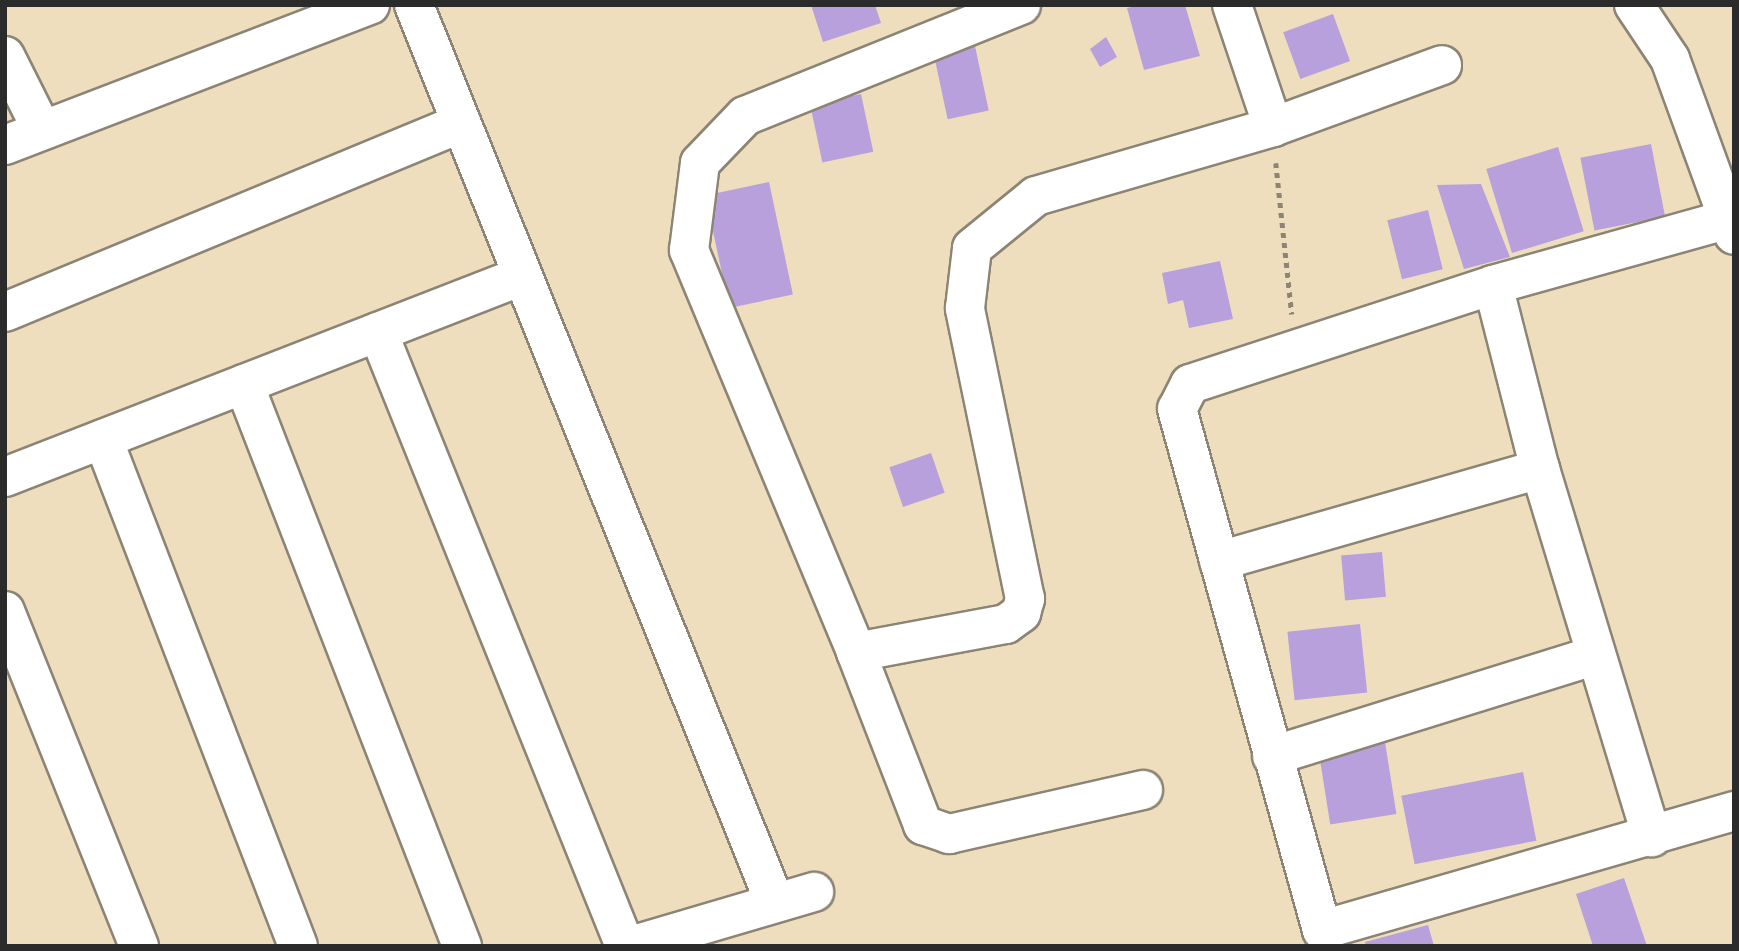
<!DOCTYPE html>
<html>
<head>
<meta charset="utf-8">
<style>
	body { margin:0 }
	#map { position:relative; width:1739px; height:951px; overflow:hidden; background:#eedebd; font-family:"Libre Caslon Text",serif }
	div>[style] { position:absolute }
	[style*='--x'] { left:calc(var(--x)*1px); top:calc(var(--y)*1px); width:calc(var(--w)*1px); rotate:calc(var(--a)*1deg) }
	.building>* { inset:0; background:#b8a0dc; transform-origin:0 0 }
	.path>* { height:4.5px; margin-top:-2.25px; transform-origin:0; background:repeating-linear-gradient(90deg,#8c8474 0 5px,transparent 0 10px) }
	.roads { filter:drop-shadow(2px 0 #8c8474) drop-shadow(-2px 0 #8c8474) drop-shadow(0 2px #8c8474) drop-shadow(0 -2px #8c8474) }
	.minor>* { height:38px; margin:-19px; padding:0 19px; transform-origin:19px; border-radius:19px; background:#fff }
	span { translate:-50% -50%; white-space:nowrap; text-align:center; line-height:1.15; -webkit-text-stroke:5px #fcf5e5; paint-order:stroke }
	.frame { position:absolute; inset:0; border:7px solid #2b2b2b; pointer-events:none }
</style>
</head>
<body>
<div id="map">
	<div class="building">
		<i style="clip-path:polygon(811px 5px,875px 5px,881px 23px,823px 42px)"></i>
		<i style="clip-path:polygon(1140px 5px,1185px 5px,1200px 56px,1144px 70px,1127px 8px)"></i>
		<i style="left:1333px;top:14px;width:50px;height:53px;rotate:70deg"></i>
		<i style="clip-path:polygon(1106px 37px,1117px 57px,1100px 67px,1090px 49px)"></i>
		<i style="left:975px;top:46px;width:66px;height:42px;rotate:78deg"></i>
		<i style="left:861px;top:94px;width:59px;height:52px;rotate:78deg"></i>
		<i style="left:1651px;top:144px;width:74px;height:72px;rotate:79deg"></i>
		<i style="left:1558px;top:147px;width:88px;height:75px;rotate:73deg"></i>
		<i style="left:769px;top:182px;width:115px;height:65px;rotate:78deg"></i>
		<i style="clip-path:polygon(1481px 184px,1510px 257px,1464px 269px,1437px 185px)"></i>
		<i style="left:1428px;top:210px;width:61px;height:42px;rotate:76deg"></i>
		<i style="clip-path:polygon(1220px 261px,1233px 319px,1189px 328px,1183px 300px,1168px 304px,1162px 273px)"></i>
		<i style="left:931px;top:453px;width:42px;height:44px;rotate:71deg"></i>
		<i style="left:1382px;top:552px;width:45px;height:41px;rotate:85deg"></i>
		<i style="left:1360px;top:624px;width:69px;height:73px;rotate:84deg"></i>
		<i style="left:1385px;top:742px;width:73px;height:67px;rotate:81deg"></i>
		<i style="left:1523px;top:772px;width:70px;height:124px;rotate:79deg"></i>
		<i style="clip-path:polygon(1624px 878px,1647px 946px,1593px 946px,1576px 894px)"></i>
		<i style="clip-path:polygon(1428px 925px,1434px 946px,1366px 946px,1365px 942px)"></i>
	</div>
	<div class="path">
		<i style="--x:1276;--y:163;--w:152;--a:84"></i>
	</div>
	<div class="roads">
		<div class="minor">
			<i style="--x:414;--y:5;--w:968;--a:68.1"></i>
			<i style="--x:1021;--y:5;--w:297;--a:158.1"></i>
			<i style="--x:745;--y:116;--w:65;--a:133.8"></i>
			<i style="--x:700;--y:163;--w:88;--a:97.2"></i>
			<i style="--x:689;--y:250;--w:435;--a:67.4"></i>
			<i style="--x:856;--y:652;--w:153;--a:-10.6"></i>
			<i style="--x:1006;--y:624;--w:19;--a:-36"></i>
			<i style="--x:1021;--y:613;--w:15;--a:-74"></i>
			<i style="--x:1025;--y:599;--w:297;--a:-101.7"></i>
			<i style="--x:965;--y:308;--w:60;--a:-83.3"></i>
			<i style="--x:972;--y:248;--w:82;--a:-39.1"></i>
			<i style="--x:1036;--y:196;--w:247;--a:-16.2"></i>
			<i style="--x:1273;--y:127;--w:180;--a:-20.1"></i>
			<i style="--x:1232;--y:5;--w:129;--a:71.4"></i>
			<i style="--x:1634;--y:5;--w:65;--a:56.3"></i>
			<i style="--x:1670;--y:59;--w:187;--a:70"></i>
			<i style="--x:5;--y:56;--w:83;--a:63.4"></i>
			<i style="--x:5;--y:145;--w:391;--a:-21"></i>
			<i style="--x:1729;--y:219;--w:245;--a:164.4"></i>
			<i style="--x:1493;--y:285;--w:319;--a:161.9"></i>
			<i style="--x:1190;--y:384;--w:28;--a:117"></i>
			<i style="--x:1177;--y:409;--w:541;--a:74.45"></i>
			<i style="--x:1322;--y:930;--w:429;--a:-16.1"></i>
			<i style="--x:1493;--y:285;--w:190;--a:75.7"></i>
			<i style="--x:1540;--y:469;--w:385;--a:73.1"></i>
			<i style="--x:5;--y:312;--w:494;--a:-22.5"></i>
			<i style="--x:378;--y:332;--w:662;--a:68.09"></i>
			<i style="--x:244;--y:384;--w:603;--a:68.8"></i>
			<i style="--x:103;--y:439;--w:543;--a:68.96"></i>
			<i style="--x:5;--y:477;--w:555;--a:-21.25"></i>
			<i style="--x:1219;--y:561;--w:334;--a:-16"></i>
			<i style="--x:5;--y:611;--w:361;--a:68.2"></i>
			<i style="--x:856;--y:652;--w:186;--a:68.8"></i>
			<i style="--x:923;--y:825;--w:28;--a:19"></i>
			<i style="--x:949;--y:834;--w:199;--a:-12.8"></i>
			<i style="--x:1272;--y:756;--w:339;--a:-17.3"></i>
			<i style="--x:630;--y:946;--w:192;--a:-16.4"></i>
		</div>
	</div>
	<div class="frame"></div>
</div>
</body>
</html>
